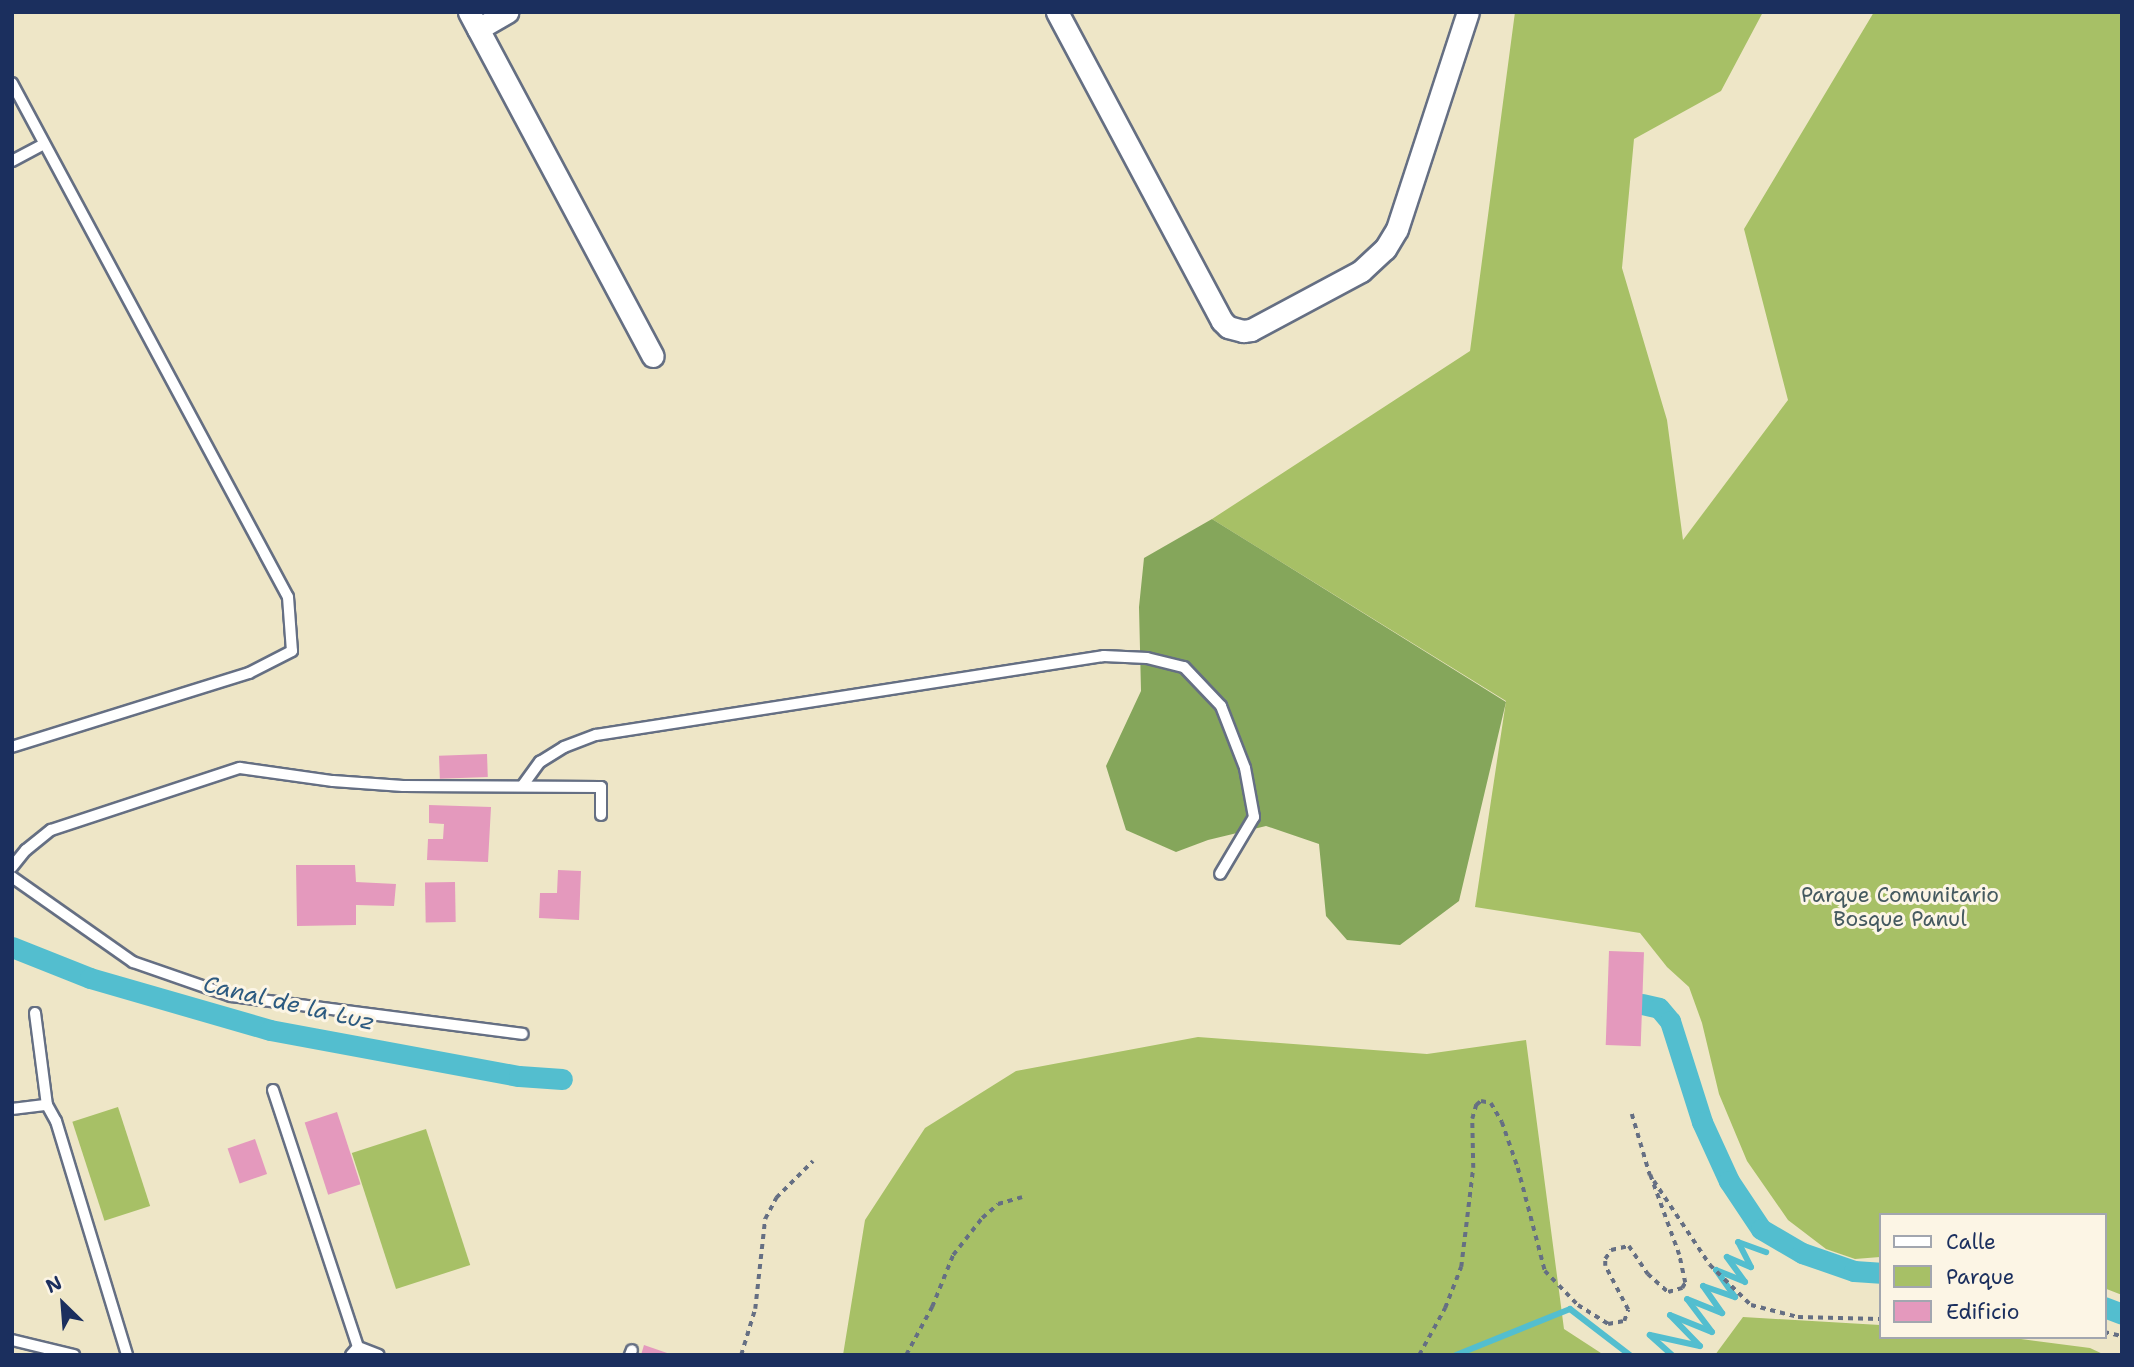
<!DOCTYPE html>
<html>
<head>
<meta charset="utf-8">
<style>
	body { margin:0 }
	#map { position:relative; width:2134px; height:1367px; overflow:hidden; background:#eee6c7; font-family:"Shantell Sans",sans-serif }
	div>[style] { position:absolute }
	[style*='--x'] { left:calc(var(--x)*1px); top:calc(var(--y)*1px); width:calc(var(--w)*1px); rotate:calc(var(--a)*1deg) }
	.green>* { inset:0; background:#a7c066; transform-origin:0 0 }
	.forest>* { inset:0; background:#85a65b }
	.stream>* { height:6px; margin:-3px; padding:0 3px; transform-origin:3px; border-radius:3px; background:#53becf }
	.canal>* { height:21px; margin:-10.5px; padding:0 10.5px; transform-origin:10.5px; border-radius:10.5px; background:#53becf }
	.building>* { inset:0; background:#e499bd; transform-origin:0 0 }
	.path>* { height:3.5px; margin-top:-1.75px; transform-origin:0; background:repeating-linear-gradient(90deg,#656f83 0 5px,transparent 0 10px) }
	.roads { filter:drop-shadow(2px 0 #656f83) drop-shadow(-2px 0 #656f83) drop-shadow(0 2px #656f83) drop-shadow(0 -2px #656f83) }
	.lane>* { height:10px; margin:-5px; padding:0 5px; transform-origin:5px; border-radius:5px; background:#fff }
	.street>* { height:21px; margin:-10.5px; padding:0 10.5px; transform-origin:10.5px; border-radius:10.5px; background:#fff }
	span { translate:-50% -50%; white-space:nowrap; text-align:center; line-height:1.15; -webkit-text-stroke:6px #fcf5e5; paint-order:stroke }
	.park-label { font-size:21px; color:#455a60 }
	.water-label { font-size:23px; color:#2c5a80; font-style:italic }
	.frame { position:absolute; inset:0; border:14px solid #1b2f5e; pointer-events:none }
	.legend { position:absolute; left:1879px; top:1213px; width:228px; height:126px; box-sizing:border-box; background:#fcf5e5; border:2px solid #a2a6af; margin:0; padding:9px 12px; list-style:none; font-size:21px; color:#1b2f5e }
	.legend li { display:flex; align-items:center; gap:14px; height:35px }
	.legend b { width:35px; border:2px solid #a2a6af }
	.north { position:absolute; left:28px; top:1269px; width:70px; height:70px; -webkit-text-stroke:5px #fcf5e5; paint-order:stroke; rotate:335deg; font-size:19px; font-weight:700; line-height:28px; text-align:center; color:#1b2f5e }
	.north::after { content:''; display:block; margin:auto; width:24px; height:32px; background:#1b2f5e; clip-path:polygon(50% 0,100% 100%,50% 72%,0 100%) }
</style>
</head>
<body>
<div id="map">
	<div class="green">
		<i style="clip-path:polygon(1515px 12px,1763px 12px,1721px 91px,1634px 139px,1622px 268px,1667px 420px,1683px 540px,1788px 400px,1744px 229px,1874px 12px,2122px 12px,2122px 1295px,2104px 1288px,2104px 1215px,1880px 1215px,1880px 1257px,1855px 1259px,1826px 1249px,1788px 1220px,1747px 1161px,1719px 1094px,1702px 1023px,1689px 987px,1667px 967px,1640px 933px,1475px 907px,1506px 701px,1212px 519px,1470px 351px)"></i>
		<i style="clip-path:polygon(1198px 1037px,1427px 1054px,1526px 1040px,1564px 1329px,1604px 1355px,843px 1355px,865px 1220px,925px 1128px,1016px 1071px)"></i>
		<i style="left:118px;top:1107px;width:104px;height:48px;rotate:72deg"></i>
		<i style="left:426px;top:1129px;width:143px;height:78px;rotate:72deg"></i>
		<i style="clip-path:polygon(1743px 1317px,1880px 1325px,1880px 1337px,2006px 1337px,2090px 1348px,2105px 1355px,1715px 1355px)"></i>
	</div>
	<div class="forest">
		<i style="clip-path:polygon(1212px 519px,1506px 702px,1459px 901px,1400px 945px,1347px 940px,1326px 916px,1319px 844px,1266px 826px,1208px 840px,1176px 852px,1126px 830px,1106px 766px,1141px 691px,1139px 607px,1144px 558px)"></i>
	</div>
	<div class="stream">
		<i style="--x:1456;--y:1355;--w:123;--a:-22"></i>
		<i style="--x:1570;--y:1309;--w:76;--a:37.5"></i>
		<i style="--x:1672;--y:1355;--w:30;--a:-138"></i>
		<i style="--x:1650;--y:1335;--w:51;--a:12.4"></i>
		<i style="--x:1700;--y:1346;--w:43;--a:-134.1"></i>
		<i style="--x:1670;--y:1315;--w:45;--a:22"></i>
		<i style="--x:1712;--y:1332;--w:41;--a:-127.1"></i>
		<i style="--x:1687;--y:1299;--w:38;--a:22"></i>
		<i style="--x:1722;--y:1313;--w:33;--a:-125"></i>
		<i style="--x:1703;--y:1286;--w:34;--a:19"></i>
		<i style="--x:1735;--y:1297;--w:33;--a:-125"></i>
		<i style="--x:1716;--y:1270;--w:31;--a:22"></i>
		<i style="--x:1745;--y:1282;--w:31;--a:-126"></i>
		<i style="--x:1727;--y:1257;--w:26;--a:23"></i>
		<i style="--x:1751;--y:1267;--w:28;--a:-117"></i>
		<i style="--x:1738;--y:1242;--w:30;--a:20"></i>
	</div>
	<div class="canal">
		<i style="--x:12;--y:947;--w:84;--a:21.7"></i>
		<i style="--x:90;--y:978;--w:187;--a:16.1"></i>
		<i style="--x:270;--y:1030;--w:253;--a:10.5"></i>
		<i style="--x:519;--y:1076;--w:43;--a:4"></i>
		<i style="--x:1642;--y:1004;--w:17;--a:13"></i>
		<i style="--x:1659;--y:1008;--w:17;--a:50"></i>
		<i style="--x:1670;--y:1021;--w:106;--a:72.4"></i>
		<i style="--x:1702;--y:1122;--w:65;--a:65.4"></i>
		<i style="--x:1729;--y:1181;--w:58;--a:56.3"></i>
		<i style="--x:1761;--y:1229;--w:48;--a:30.3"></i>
		<i style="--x:1802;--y:1253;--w:55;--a:19.1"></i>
		<i style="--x:1854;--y:1271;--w:26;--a:4"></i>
		<i style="--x:2104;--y:1307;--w:19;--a:21"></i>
	</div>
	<div class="building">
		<i style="left:487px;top:754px;width:23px;height:48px;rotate:88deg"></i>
		<i style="clip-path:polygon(429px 805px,491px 807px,488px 862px,427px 860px,428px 839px,443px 839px,444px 824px,429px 823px)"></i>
		<i style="clip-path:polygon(296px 865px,355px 865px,356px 882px,396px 884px,394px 906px,356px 905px,356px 925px,297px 926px)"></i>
		<i style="clip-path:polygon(558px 870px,581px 871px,579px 920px,539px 918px,540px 893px,557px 893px)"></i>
		<i style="left:455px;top:882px;width:40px;height:30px;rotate:89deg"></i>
		<i style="left:1609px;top:951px;width:35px;height:94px;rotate:2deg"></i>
		<i style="left:337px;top:1112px;width:76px;height:34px;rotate:72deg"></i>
		<i style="left:255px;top:1139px;width:37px;height:29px;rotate:71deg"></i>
		<i style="clip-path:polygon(644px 1345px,670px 1354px,670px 1355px,641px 1355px)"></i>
	</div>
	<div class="path">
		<i style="--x:1632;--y:1114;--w:64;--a:73.6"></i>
		<i style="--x:1654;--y:1181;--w:101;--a:56.3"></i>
		<i style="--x:1710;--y:1265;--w:57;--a:44.3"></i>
		<i style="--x:1751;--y:1305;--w:49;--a:14.3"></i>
		<i style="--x:1798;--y:1317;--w:82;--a:1.4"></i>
		<i style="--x:2104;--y:1332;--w:18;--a:13"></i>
		<i style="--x:741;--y:1355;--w:48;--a:-73.1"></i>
		<i style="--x:755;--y:1309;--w:91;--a:-83.7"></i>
		<i style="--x:765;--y:1219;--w:24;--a:-62"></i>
		<i style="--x:776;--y:1198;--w:52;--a:-45"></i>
		<i style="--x:906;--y:1355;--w:55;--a:-61.6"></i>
		<i style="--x:932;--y:1307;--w:56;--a:-68"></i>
		<i style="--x:953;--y:1255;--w:47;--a:-51.9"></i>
		<i style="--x:982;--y:1218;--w:21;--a:-41"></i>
		<i style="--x:998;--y:1204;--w:25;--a:-16"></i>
		<i style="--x:1419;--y:1355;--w:54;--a:-61"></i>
		<i style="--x:1445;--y:1308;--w:44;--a:-68.7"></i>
		<i style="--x:1461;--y:1267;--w:100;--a:-83.1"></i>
		<i style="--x:1473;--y:1168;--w:49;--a:-91.2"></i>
		<i style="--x:1472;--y:1119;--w:15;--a:-74"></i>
		<i style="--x:1476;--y:1105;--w:6;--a:-39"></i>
		<i style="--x:1481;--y:1101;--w:10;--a:11"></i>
		<i style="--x:1491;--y:1103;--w:22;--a:60"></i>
		<i style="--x:1502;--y:1122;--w:49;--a:70.8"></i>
		<i style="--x:1518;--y:1168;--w:106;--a:75.3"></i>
		<i style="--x:1545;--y:1271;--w:47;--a:45.9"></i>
		<i style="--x:1578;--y:1305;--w:36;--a:32"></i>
		<i style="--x:1608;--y:1324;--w:16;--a:-11"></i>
		<i style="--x:1624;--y:1321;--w:12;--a:-70"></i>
		<i style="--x:1628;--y:1310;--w:50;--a:-117.6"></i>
		<i style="--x:1605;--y:1266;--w:7;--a:-90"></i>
		<i style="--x:1605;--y:1259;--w:11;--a:-56"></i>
		<i style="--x:1611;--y:1250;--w:18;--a:-13"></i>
		<i style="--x:1629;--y:1246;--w:34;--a:56"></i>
		<i style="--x:1648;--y:1274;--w:27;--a:42"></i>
		<i style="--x:1668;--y:1292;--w:15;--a:-16"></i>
		<i style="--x:1682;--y:1288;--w:6;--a:-59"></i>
		<i style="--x:1685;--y:1283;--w:29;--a:-102"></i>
		<i style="--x:1679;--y:1255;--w:85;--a:-109.9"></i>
	</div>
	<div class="roads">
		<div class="lane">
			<i style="--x:12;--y:83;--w:583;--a:61.77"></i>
			<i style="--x:288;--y:597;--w:54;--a:85.8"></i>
			<i style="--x:292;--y:651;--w:48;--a:152.9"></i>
			<i style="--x:249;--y:673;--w:248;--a:162.7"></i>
			<i style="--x:12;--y:161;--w:36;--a:-28"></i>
			<i style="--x:523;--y:785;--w:29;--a:-54"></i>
			<i style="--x:540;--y:762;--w:28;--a:-32"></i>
			<i style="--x:564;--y:747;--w:34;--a:-21"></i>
			<i style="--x:596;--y:735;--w:514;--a:-8.84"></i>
			<i style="--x:1104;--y:656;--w:43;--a:2.7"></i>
			<i style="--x:1147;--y:658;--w:38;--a:14"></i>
			<i style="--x:1184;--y:667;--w:54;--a:46.5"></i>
			<i style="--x:1221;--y:706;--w:66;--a:68.8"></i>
			<i style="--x:1245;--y:768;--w:50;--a:79.6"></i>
			<i style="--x:1254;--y:817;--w:66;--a:120.8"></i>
			<i style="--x:12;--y:867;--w:22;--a:-51"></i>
			<i style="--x:26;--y:850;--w:32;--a:-39"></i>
			<i style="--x:51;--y:830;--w:199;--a:-18.2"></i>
			<i style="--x:240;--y:768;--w:94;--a:8"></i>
			<i style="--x:333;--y:781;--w:70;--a:4.1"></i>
			<i style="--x:403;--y:786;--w:198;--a:0.3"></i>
			<i style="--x:601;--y:787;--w:28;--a:90"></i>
			<i style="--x:12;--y:877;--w:148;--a:35.1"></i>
			<i style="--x:133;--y:962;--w:104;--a:19.1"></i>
			<i style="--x:231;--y:996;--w:294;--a:7.4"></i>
			<i style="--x:35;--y:1013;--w:93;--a:82.6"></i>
			<i style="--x:273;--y:1090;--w:271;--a:71.7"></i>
			<i style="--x:12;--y:1109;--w:35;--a:-7"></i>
			<i style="--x:47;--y:1105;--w:18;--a:61"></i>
			<i style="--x:56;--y:1121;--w:245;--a:73.1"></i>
			<i style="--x:12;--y:1340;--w:64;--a:13.6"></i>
			<i style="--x:351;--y:1355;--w:11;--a:-49"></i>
			<i style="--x:358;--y:1347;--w:22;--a:21"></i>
			<i style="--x:630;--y:1355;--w:5;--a:-68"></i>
		</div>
		<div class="street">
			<i style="--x:469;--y:12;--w:390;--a:61.9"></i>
			<i style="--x:1057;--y:12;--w:350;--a:61.9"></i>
			<i style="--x:1222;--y:321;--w:8;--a:45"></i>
			<i style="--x:1228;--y:327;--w:16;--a:15"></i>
			<i style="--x:1243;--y:331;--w:8;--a:-7"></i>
			<i style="--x:1251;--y:330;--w:125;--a:-28.2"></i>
			<i style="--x:1361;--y:271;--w:33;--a:-43"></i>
			<i style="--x:1385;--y:249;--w:23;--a:-59"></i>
			<i style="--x:1397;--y:229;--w:228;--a:-71.9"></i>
			<i style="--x:478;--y:29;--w:34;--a:-30"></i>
		</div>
	</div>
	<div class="park-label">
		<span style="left:1900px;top:907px">Parque Comunitario<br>Bosque Panul</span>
	</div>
	<div class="water-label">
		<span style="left:289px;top:1003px;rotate:13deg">Canal de la Luz</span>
	</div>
	<div class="frame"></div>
	<ul class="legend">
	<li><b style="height:9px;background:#fff"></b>Calle</li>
	<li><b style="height:19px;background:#a7c066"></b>Parque</li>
	<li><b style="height:19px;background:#e499bd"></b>Edificio</li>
	</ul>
	<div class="north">N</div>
</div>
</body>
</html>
